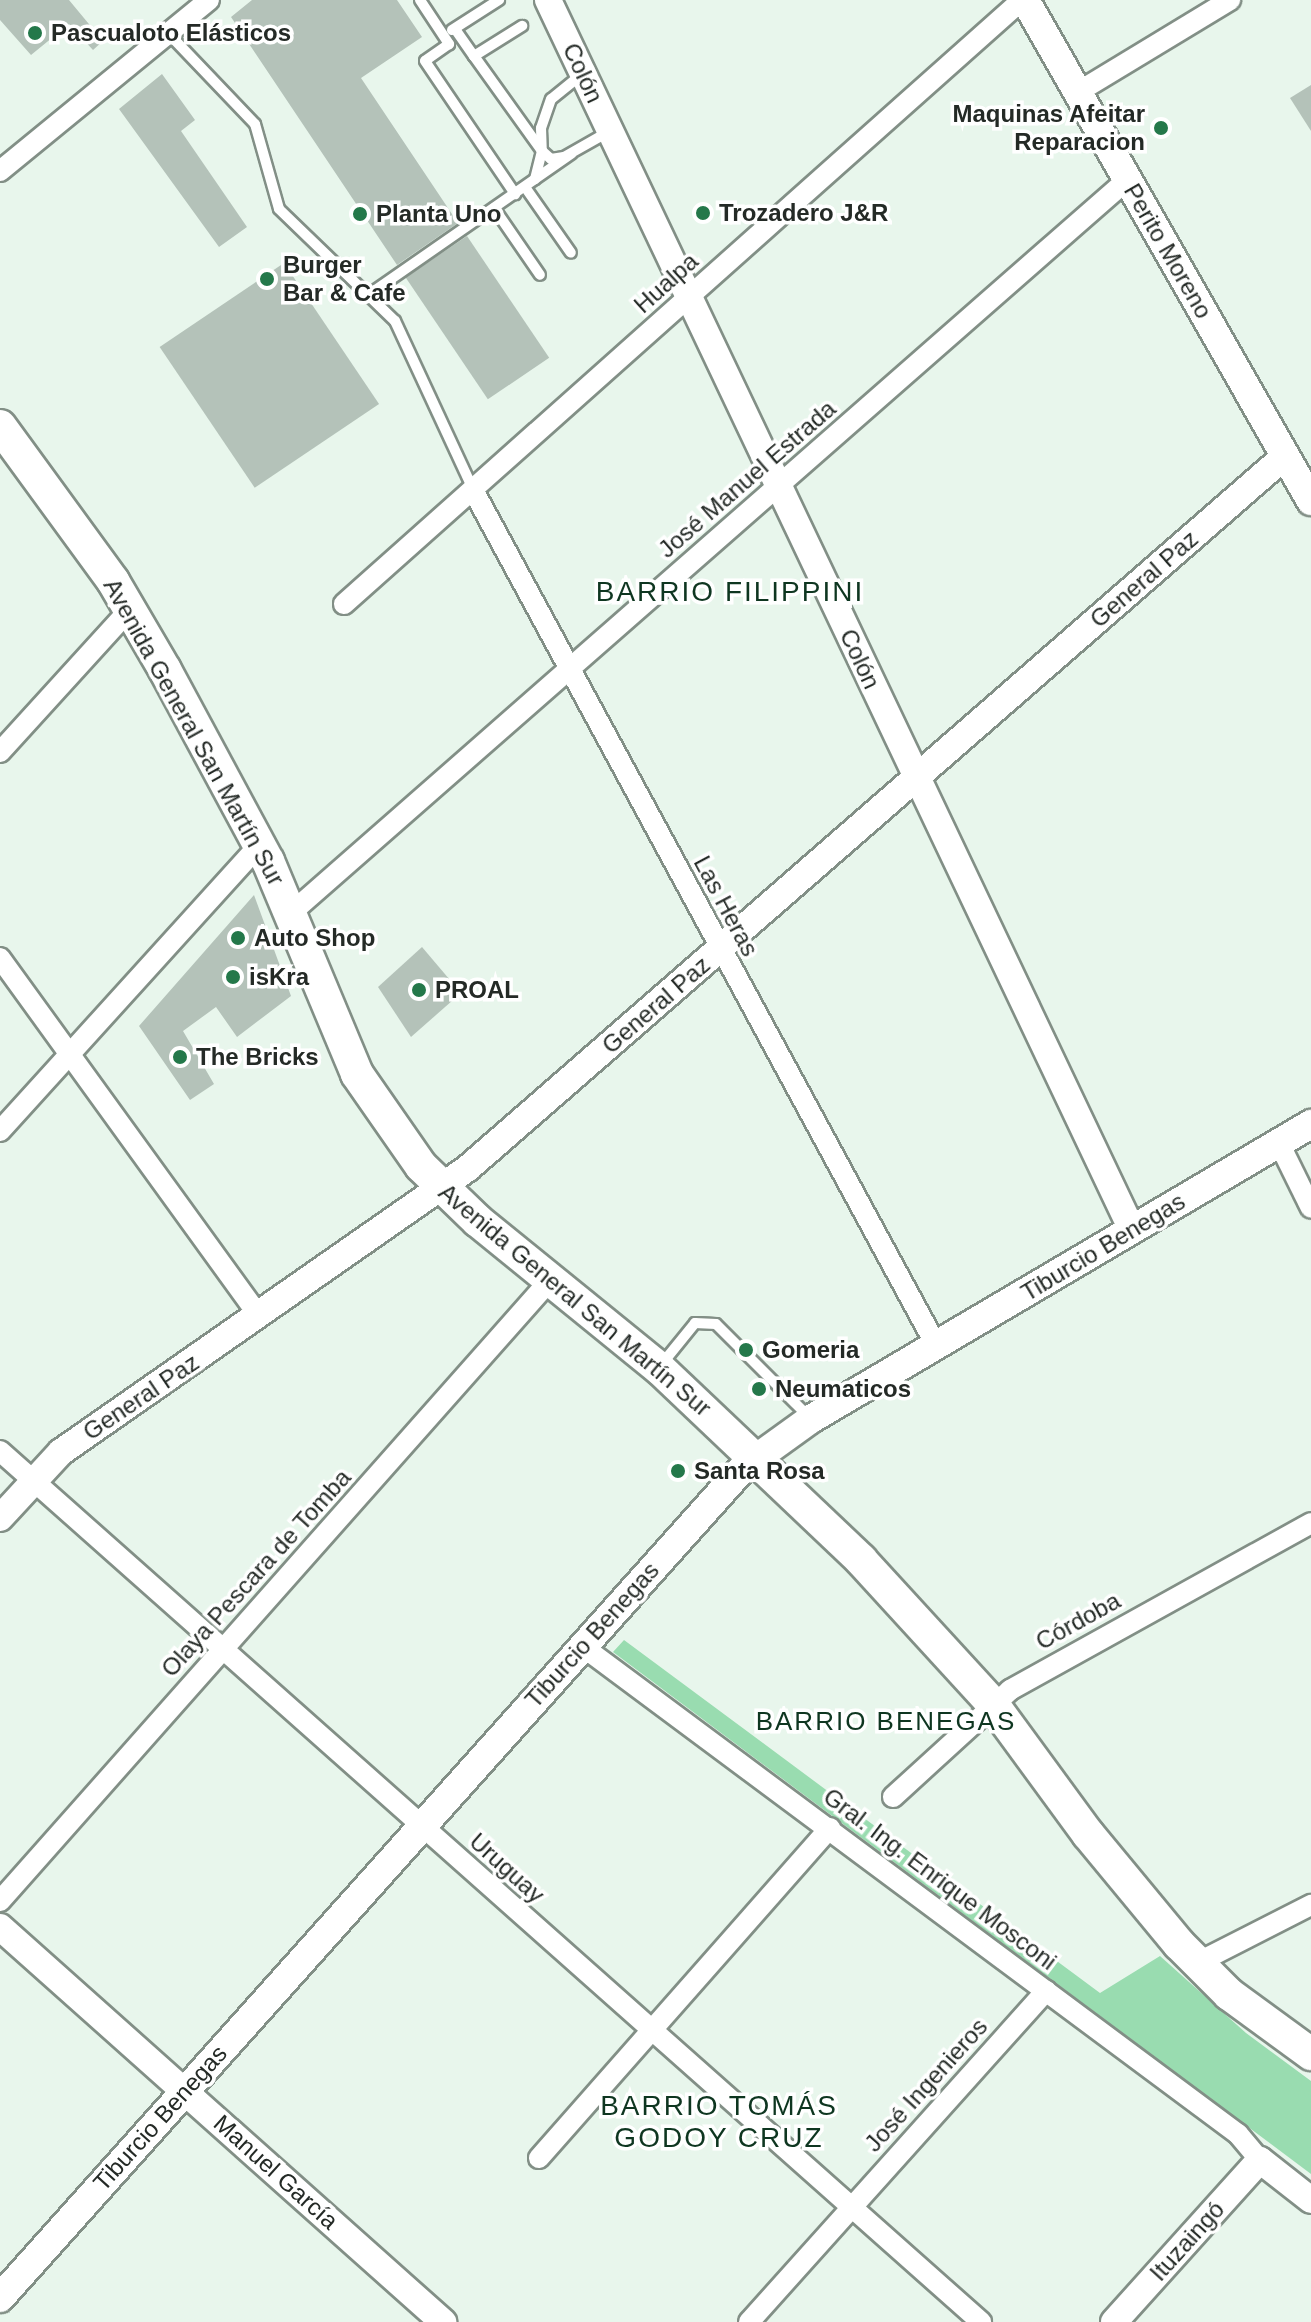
<!DOCTYPE html>
<html>
<head>
<meta charset="utf-8">
<style>
	body { margin:0 }
	#map { position:relative; width:1311px; height:2322px; overflow:hidden; background:#e8f6ec; font-family:Arial,sans-serif }
	div>[style] { position:absolute }
	[style*='--x'] { left:calc(var(--x)*1px); top:calc(var(--y)*1px); width:calc(var(--w)*1px); rotate:calc(var(--a)*1deg) }
	.green>* { inset:0; background:#99dcb0 }
	.building>* { inset:0; background:#b4c2b9; transform-origin:0 0 }
	.roads { filter:drop-shadow(2px 0 #828f86) drop-shadow(-2px 0 #828f86) drop-shadow(0 2px #828f86) drop-shadow(0 -2px #828f86) }
	.service>* { height:10px; margin:-5px; padding:0 5px; transform-origin:5px; border-radius:5px; background:#fff }
	.minor>* { height:20px; margin:-10px; padding:0 10px; transform-origin:10px; border-radius:10px; background:#fff }
	.tertiary>* { height:26px; margin:-13px; padding:0 13px; transform-origin:13px; border-radius:13px; background:#fff }
	.secondary>* { height:28px; margin:-14px; padding:0 14px; transform-origin:14px; border-radius:14px; background:#fff }
	.primary>* { height:32px; margin:-16px; padding:0 16px; transform-origin:16px; border-radius:16px; background:#fff }
	.dots>* { width:22px; height:22px; translate:-50% -50%; box-sizing:border-box; border:4px solid #fff; border-radius:50% }
	span { translate:-50% -50%; white-space:nowrap; text-align:center; line-height:1.15; -webkit-text-stroke:7px #fff; paint-order:stroke }
	.poi-label { font-size:24px; color:#242a26; font-weight:700 }
	.left { translate:0 -50%; text-align:left }
	.right { translate:-100% -50%; text-align:right }
	.street-label { font-size:24px; color:#242a26 }
	.neighbourhood-label { font-size:26px; color:#0e3620; letter-spacing:2px }
	.quarter-label { font-size:28px; color:#0e3620; letter-spacing:2px }
</style>
</head>
<body>
<div id="map">
	<div class="green">
		<i style="clip-path:polygon(624px 1640px,1100px 1993px,1160px 1956px,1246px 2033px,1311px 2081px,1311px 2174px,613px 1652px)"></i>
	</div>
	<div class="building">
		<i style="clip-path:polygon(0 0,69px 0,103px 41px,93px 50px,69px 24px,31px 55px,0 20px)"></i>
		<i style="clip-path:polygon(252px 0,397px 0,422px 37px,361px 78px,458px 223px,397px 265px,231px 17px)"></i>
		<i style="clip-path:polygon(162px 74px,195px 120px,181px 131px,247px 227px,219px 247px,119px 109px)"></i>
		<i style="clip-path:polygon(1311px 85px,1311px 131px,1290px 98px)"></i>
		<i style="left:467px;top:236px;width:147px;height:74px;rotate:56deg"></i>
		<i style="left:284px;top:263px;width:170px;height:150px;rotate:56deg"></i>
		<i style="clip-path:polygon(254px 895px,291px 996px,237px 1037px,216px 1007px,183px 1031px,214px 1084px,190px 1100px,139px 1026px)"></i>
		<i style="clip-path:polygon(422px 947px,461px 993px,411px 1037px,378px 987px)"></i>
	</div>
	<div class="roads">
		<div class="service">
			<i style="--x:420;--y:0;--w:53;--a:56.6"></i>
			<i style="--x:449;--y:44;--w:29;--a:145"></i>
			<i style="--x:425;--y:61;--w:161;--a:55.9"></i>
			<i style="--x:455;--y:29;--w:33;--a:55"></i>
			<i style="--x:474;--y:56;--w:57;--a:-32"></i>
			<i style="--x:452;--y:30;--w:56;--a:-32.6"></i>
			<i style="--x:168;--y:33;--w:126;--a:46.3"></i>
			<i style="--x:255;--y:124;--w:88;--a:74.2"></i>
			<i style="--x:279;--y:209;--w:161;--a:44"></i>
			<i style="--x:395;--y:321;--w:185;--a:65.1"></i>
			<i style="--x:474;--y:56;--w:117;--a:54.4"></i>
			<i style="--x:542;--y:151;--w:29;--a:104"></i>
			<i style="--x:581;--y:75;--w:38;--a:141"></i>
			<i style="--x:551;--y:99;--w:31;--a:109"></i>
			<i style="--x:541;--y:128;--w:23;--a:88"></i>
			<i style="--x:542;--y:151;--w:12;--a:42"></i>
			<i style="--x:551;--y:159;--w:13;--a:-9"></i>
			<i style="--x:564;--y:157;--w:51;--a:-29.6"></i>
			<i style="--x:525;--y:187;--w:80;--a:55.1"></i>
			<i style="--x:494;--y:208;--w:81;--a:55.5"></i>
			<i style="--x:371;--y:293;--w:244;--a:-34.8"></i>
			<i style="--x:661;--y:1365;--w:54;--a:-51"></i>
			<i style="--x:695;--y:1323;--w:21;--a:3"></i>
			<i style="--x:716;--y:1324;--w:133;--a:45"></i>
		</div>
		<div class="minor">
			<i style="--x:1078;--y:92;--w:178;--a:-31.2"></i>
			<i style="--x:0;--y:171;--w:270;--a:-39.3"></i>
			<i style="--x:473;--y:490;--w:972;--a:61.56"></i>
			<i style="--x:344;--y:604;--w:908;--a:-41.7"></i>
			<i style="--x:0;--y:752;--w:193;--a:-47.7"></i>
			<i style="--x:291;--y:913;--w:1113;--a:-41.25"></i>
			<i style="--x:0;--y:958;--w:442;--a:54.1"></i>
			<i style="--x:0;--y:1131;--w:387;--a:-47.8"></i>
			<i style="--x:1279;--y:1143;--w:72;--a:63.8"></i>
			<i style="--x:0;--y:1451;--w:1312;--a:41.6"></i>
			<i style="--x:582;--y:1646;--w:818;--a:36.65"></i>
			<i style="--x:1238;--y:2134;--w:34;--a:50"></i>
			<i style="--x:893;--y:1797;--w:159;--a:-42.4"></i>
			<i style="--x:1010;--y:1690;--w:344;--a:-29"></i>
			<i style="--x:0;--y:1901;--w:831;--a:-48.46"></i>
			<i style="--x:1197;--y:1963;--w:128;--a:-27"></i>
			<i style="--x:539;--y:2158;--w:440;--a:-48.6"></i>
			<i style="--x:749;--y:2322;--w:445;--a:-48.1"></i>
		</div>
		<div class="tertiary">
			<i style="--x:548;--y:0;--w:1362;--a:64.6"></i>
			<i style="--x:0;--y:1518;--w:90;--a:-47.3"></i>
			<i style="--x:61;--y:1452;--w:496;--a:-34.9"></i>
			<i style="--x:468;--y:1168;--w:1084;--a:-41.07"></i>
			<i style="--x:0;--y:1927;--w:594;--a:41.72"></i>
			<i style="--x:1114;--y:2322;--w:218;--a:-48"></i>
			<i style="--x:1260;--y:2160;--w:65;--a:38.1"></i>
		</div>
		<div class="secondary">
			<i style="--x:1025;--y:0;--w:577;--a:60.28"></i>
			<i style="--x:0;--y:2298;--w:1114;--a:-48.17"></i>
			<i style="--x:743;--y:1468;--w:84;--a:-35.8"></i>
			<i style="--x:811;--y:1419;--w:581;--a:-30.54"></i>
		</div>
		<div class="primary">
			<i style="--x:0;--y:426;--w:192;--a:53.9"></i>
			<i style="--x:113;--y:581;--w:103;--a:59.7"></i>
			<i style="--x:165;--y:670;--w:217;--a:61.7"></i>
			<i style="--x:268;--y:861;--w:231;--a:67.3"></i>
			<i style="--x:357;--y:1074;--w:112;--a:55.2"></i>
			<i style="--x:421;--y:1166;--w:79;--a:44"></i>
			<i style="--x:478;--y:1221;--w:233;--a:39.1"></i>
			<i style="--x:659;--y:1368;--w:279;--a:43.5"></i>
			<i style="--x:861;--y:1560;--w:194;--a:47.5"></i>
			<i style="--x:992;--y:1703;--w:162;--a:53.8"></i>
			<i style="--x:1088;--y:1834;--w:143;--a:50.4"></i>
			<i style="--x:1179;--y:1944;--w:71;--a:45"></i>
			<i style="--x:1229;--y:1994;--w:102;--a:36.2"></i>
		</div>
	</div>
	<div class="dots">
		<i style="left:35px;top:33px;background:#24784a"></i>
		<i style="left:1161px;top:128px;background:#24784a"></i>
		<i style="left:703px;top:213px;background:#24784a"></i>
		<i style="left:360px;top:214px;background:#24784a"></i>
		<i style="left:267px;top:279px;background:#24784a"></i>
		<i style="left:238px;top:938px;background:#24784a"></i>
		<i style="left:233px;top:977px;background:#24784a"></i>
		<i style="left:419px;top:990px;background:#24784a"></i>
		<i style="left:180px;top:1057px;background:#24784a"></i>
		<i style="left:746px;top:1350px;background:#24784a"></i>
		<i style="left:759px;top:1389px;background:#24784a"></i>
		<i style="left:678px;top:1471px;background:#24784a"></i>
	</div>
	<div class="poi-label">
		<span class="left" style="left:51px;top:33px">Pascualoto Elásticos</span>
		<span class="right" style="left:1145px;top:128px">Maquinas Afeitar<br>Reparacion</span>
		<span class="left" style="left:719px;top:213px">Trozadero J&amp;R</span>
		<span class="left" style="left:376px;top:214px">Planta Uno</span>
		<span class="left" style="left:283px;top:279px">Burger<br>Bar &amp; Cafe</span>
		<span class="left" style="left:254px;top:938px">Auto Shop</span>
		<span class="left" style="left:249px;top:977px">isKra</span>
		<span class="left" style="left:435px;top:990px">PROAL</span>
		<span class="left" style="left:196px;top:1057px">The Bricks</span>
		<span class="left" style="left:762px;top:1350px">Gomeria</span>
		<span class="left" style="left:775px;top:1389px">Neumaticos</span>
		<span class="left" style="left:694px;top:1471px">Santa Rosa</span>
	</div>
	<div class="street-label">
		<span style="left:583px;top:73px;rotate:65deg">Colón</span>
		<span style="left:1168px;top:251px;rotate:60deg">Perito Moreno</span>
		<span style="left:666px;top:283px;rotate:-42deg">Hualpa</span>
		<span style="left:747px;top:479px;rotate:-41deg">José Manuel Estrada</span>
		<span style="left:1144px;top:579px;rotate:-41deg">General Paz</span>
		<span style="left:860px;top:659px;rotate:65deg">Colón</span>
		<span style="left:194px;top:732px;rotate:61deg">Avenida General San Martín Sur</span>
		<span style="left:726px;top:906px;rotate:62deg">Las Heras</span>
		<span style="left:656px;top:1005px;rotate:-41deg">General Paz</span>
		<span style="left:1103px;top:1247px;rotate:-31deg">Tiburcio Benegas</span>
		<span style="left:575px;top:1300px;rotate:40deg">Avenida General San Martín Sur</span>
		<span style="left:141px;top:1397px;rotate:-34deg">General Paz</span>
		<span style="left:256px;top:1573px;rotate:-48deg">Olaya Pescara de Tomba</span>
		<span style="left:1078px;top:1621px;rotate:-29deg">Córdoba</span>
		<span style="left:592px;top:1635px;rotate:-48deg">Tiburcio Benegas</span>
		<span style="left:507px;top:1868px;rotate:42deg">Uruguay</span>
		<span style="left:940px;top:1879px;rotate:37deg">Gral. Ing. Enrique Mosconi</span>
		<span style="left:926px;top:2085px;rotate:-48deg">José Ingenieros</span>
		<span style="left:160px;top:2118px;rotate:-48deg">Tiburcio Benegas</span>
		<span style="left:276px;top:2172px;rotate:42deg">Manuel García</span>
		<span style="left:1187px;top:2241px;rotate:-48deg">Ituzaingó</span>
	</div>
	<div class="neighbourhood-label">
		<span style="left:886px;top:1722px">BARRIO BENEGAS</span>
	</div>
	<div class="quarter-label">
		<span style="left:730px;top:592px">BARRIO FILIPPINI</span>
		<span style="left:719px;top:2122px">BARRIO TOMÁS<br>GODOY CRUZ</span>
	</div>
</div>
</body>
</html>
